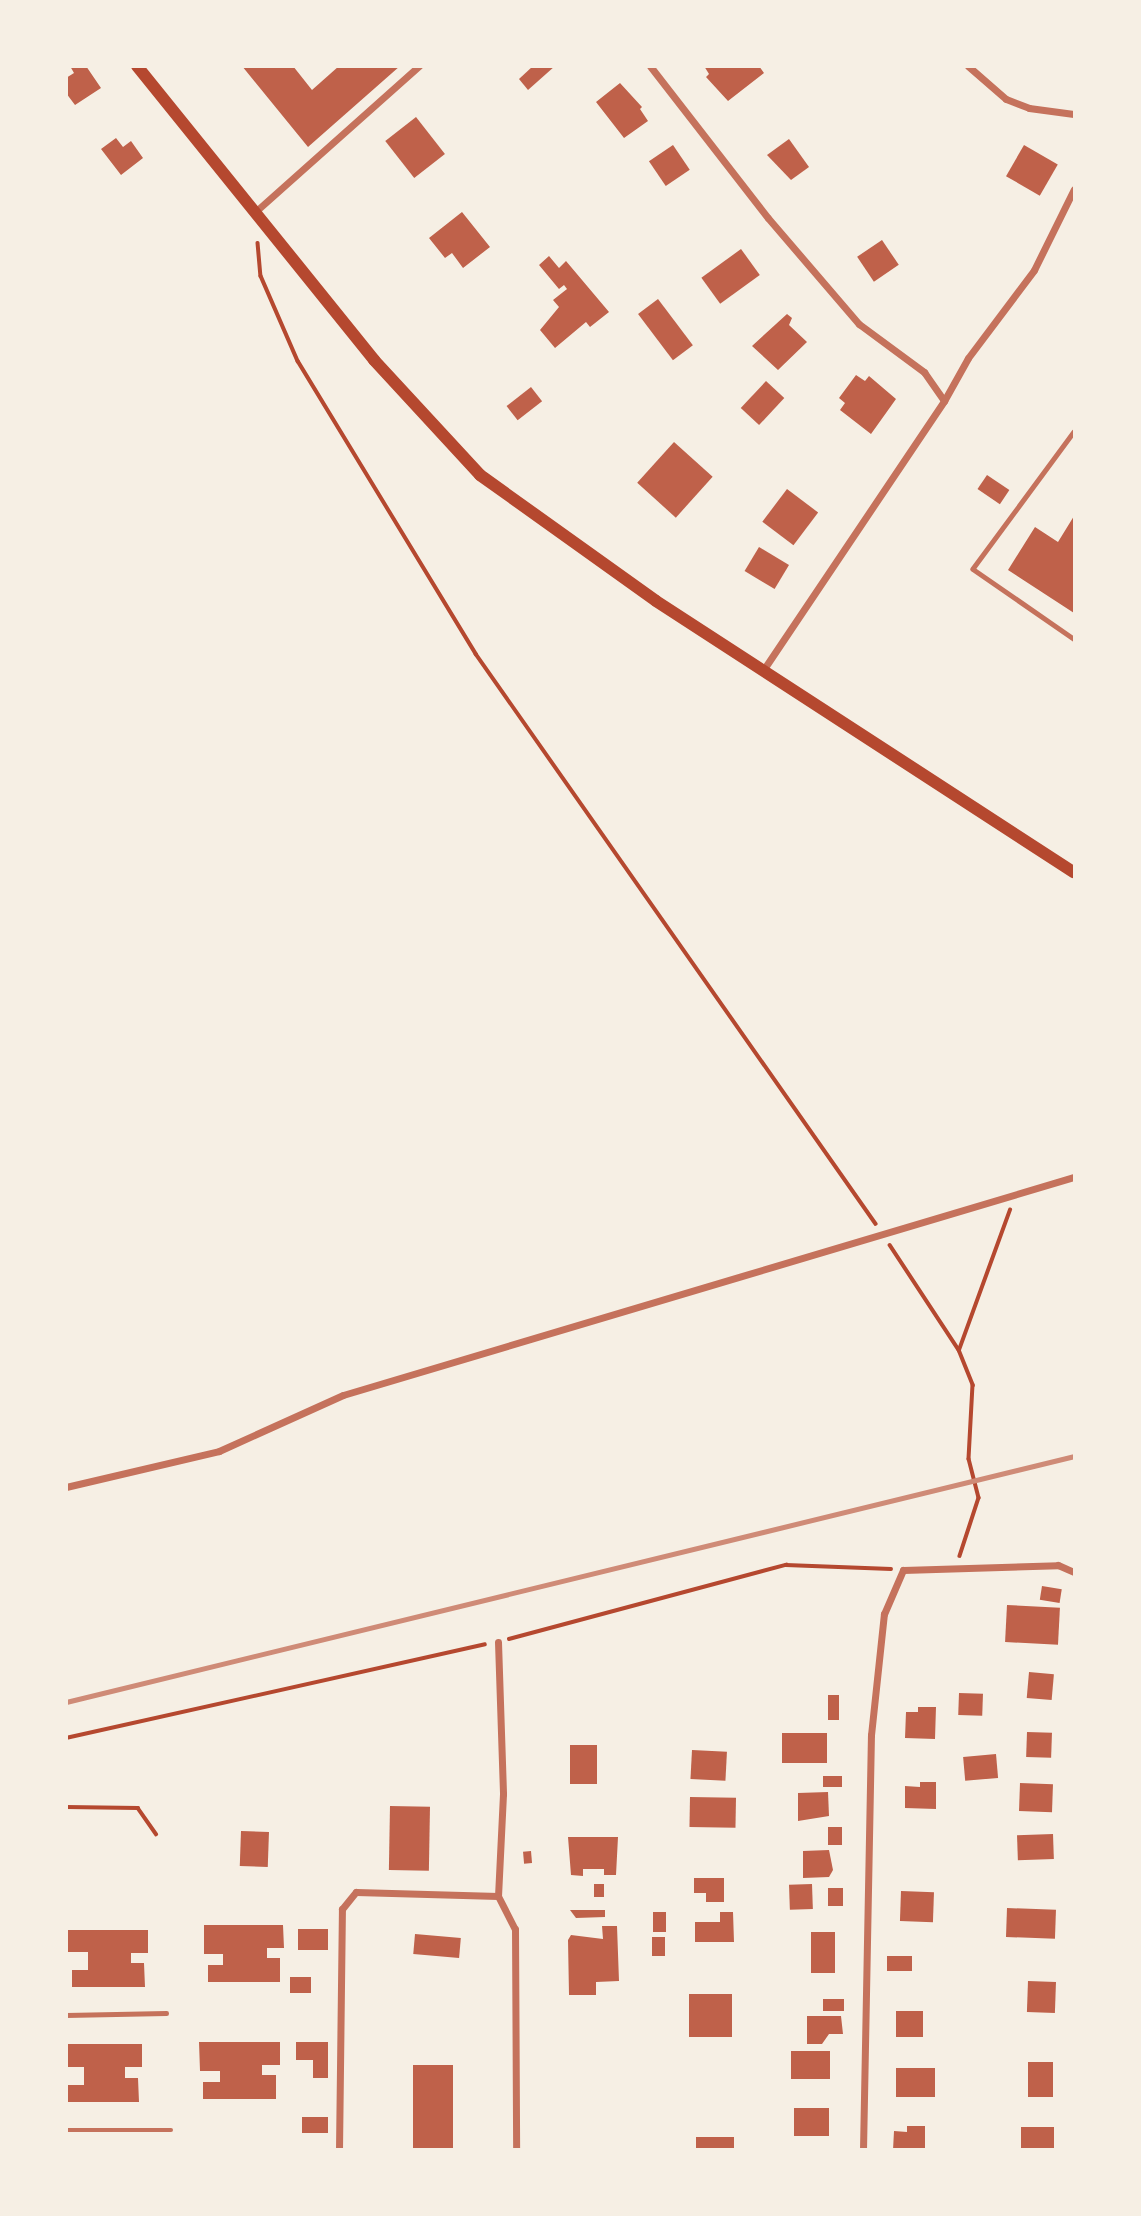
<!DOCTYPE html>
<html>
<head>
<meta charset="utf-8">
<style>
	body { margin:0 }
	#map { position:relative; width:1141px; height:2216px; overflow:hidden; background:#f6efe4; font-family:Raleway,sans-serif }
	div>[style] { position:absolute }
	[style*='--x'] { left:calc(var(--x)*1px); top:calc(var(--y)*1px); width:calc(var(--w)*1px); rotate:calc(var(--a)*1deg) }
	.building>* { inset:0; background:#bf614a; transform-origin:0 0 }
	.path>* { height:3.5px; margin:-1.75px; padding:0 1.75px; transform-origin:1.75px; border-radius:1.75px; background:#b5482f }
	.service>* { height:4.5px; margin:-2.25px; padding:0 2.25px; transform-origin:2.25px; border-radius:2.25px; background:#c5725c }
	.minor>* { height:7px; margin:-3.5px; padding:0 3.5px; transform-origin:3.5px; border-radius:3.5px; background:#c5725c }
	.secondary>* { height:12px; margin:-6px; padding:0 6px; transform-origin:6px; border-radius:6px; background:#b5482f }
	.rail>* { height:5px; margin:-2.5px; padding:0 2.5px; transform-origin:2.5px; border-radius:2.5px; background:#cf8b77 }
	span { translate:-50% -50%; white-space:nowrap; text-align:center; line-height:1.15; -webkit-text-stroke:7px #f6efe4; paint-order:stroke }
	.frame { position:absolute; inset:0; border:68px solid #f6efe4; pointer-events:none }
</style>
</head>
<body>
<div id="map">
	<div class="building">
		<i style="clip-path:polygon(70px 66px,86px 66px,101px 88px,75px 105px,66px 93px,66px 78px,74px 73px)"></i>
		<i style="clip-path:polygon(242px 66px,293px 66px,312px 90px,339px 66px,400px 66px,308px 147px)"></i>
		<i style="clip-path:polygon(533px 66px,555px 66px,528px 90px,519px 79px)"></i>
		<i style="clip-path:polygon(704px 66px,759px 66px,764px 73px,728px 101px,706px 77px,709px 74px)"></i>
		<i style="clip-path:polygon(620px 83px,642px 107px,640px 109px,648px 121px,624px 138px,596px 102px)"></i>
		<i style="left:416px;top:117px;width:47px;height:39px;rotate:52deg"></i>
		<i style="clip-path:polygon(116px 138px,123px 147px,131px 141px,143px 158px,121px 175px,101px 149px)"></i>
		<i style="clip-path:polygon(789px 139px,809px 167px,791px 180px,767px 155px)"></i>
		<i style="left:673px;top:145px;width:30px;height:29px;rotate:56deg"></i>
		<i style="left:1024px;top:145px;width:39px;height:36px;rotate:30deg"></i>
		<i style="clip-path:polygon(462px 212px,490px 247px,463px 268px,452px 253px,445px 258px,429px 238px)"></i>
		<i style="left:882px;top:240px;width:30px;height:30px;rotate:56deg"></i>
		<i style="left:741px;top:249px;width:32px;height:49px;rotate:54deg"></i>
		<i style="clip-path:polygon(549px 256px,559px 268px,566px 261px,609px 312px,590px 327px,586px 322px,555px 348px,540px 330px,559px 307px,553px 300px,567px 289px,564px 285px,559px 289px,539px 265px)"></i>
		<i style="left:658px;top:299px;width:58px;height:25px;rotate:53deg"></i>
		<i style="clip-path:polygon(787px 314px,792px 318px,789px 325px,807px 342px,778px 370px,752px 346px)"></i>
		<i style="clip-path:polygon(856px 375px,865px 381px,869px 376px,896px 399px,871px 434px,840px 410px,845px 403px,839px 398px)"></i>
		<i style="left:766px;top:381px;width:25px;height:37px;rotate:43deg"></i>
		<i style="left:531px;top:387px;width:18px;height:31px;rotate:52deg"></i>
		<i style="left:674px;top:442px;width:52px;height:55px;rotate:42deg"></i>
		<i style="left:987px;top:475px;width:27px;height:17px;rotate:34deg"></i>
		<i style="left:787px;top:489px;width:39px;height:41px;rotate:37deg"></i>
		<i style="clip-path:polygon(1074px 516px,1074px 613px,1008px 570px,1035px 527px,1058px 542px)"></i>
		<i style="left:759px;top:547px;width:35px;height:28px;rotate:31deg"></i>
		<i style="left:1042px;top:1586px;width:20px;height:14px;rotate:9deg"></i>
		<i style="left:1007px;top:1605px;width:53px;height:37px;rotate:3deg"></i>
		<i style="left:1029px;top:1672px;width:25px;height:26px;rotate:5deg"></i>
		<i style="left:959px;top:1693px;width:24px;height:22px;rotate:2deg"></i>
		<i style="left:828px;top:1695px;width:11px;height:25px"></i>
		<i style="clip-path:polygon(918px 1707px,936px 1707px,935px 1739px,905px 1738px,906px 1712px,918px 1712px)"></i>
		<i style="left:1027px;top:1732px;width:25px;height:25px;rotate:2deg"></i>
		<i style="left:782px;top:1733px;width:45px;height:30px"></i>
		<i style="left:570px;top:1745px;width:27px;height:39px"></i>
		<i style="left:692px;top:1750px;width:35px;height:29px;rotate:3deg"></i>
		<i style="left:996px;top:1754px;width:24px;height:33px;rotate:85deg"></i>
		<i style="left:823px;top:1776px;width:19px;height:11px"></i>
		<i style="clip-path:polygon(920px 1782px,936px 1782px,936px 1809px,905px 1808px,905px 1786px,920px 1787px)"></i>
		<i style="left:1020px;top:1783px;width:33px;height:28px;rotate:2deg"></i>
		<i style="clip-path:polygon(828px 1792px,829px 1816px,798px 1821px,798px 1793px)"></i>
		<i style="left:690px;top:1797px;width:46px;height:30px;rotate:1deg"></i>
		<i style="left:390px;top:1806px;width:40px;height:64px;rotate:1deg"></i>
		<i style="left:828px;top:1827px;width:14px;height:18px"></i>
		<i style="left:241px;top:1831px;width:28px;height:35px;rotate:2deg"></i>
		<i style="left:1053px;top:1834px;width:25px;height:36px;rotate:88deg"></i>
		<i style="clip-path:polygon(568px 1837px,618px 1837px,616px 1875px,604px 1875px,604px 1869px,583px 1869px,583px 1876px,571px 1875px)"></i>
		<i style="clip-path:polygon(829px 1850px,833px 1870px,829px 1877px,803px 1878px,803px 1851px)"></i>
		<i style="left:531px;top:1851px;width:12px;height:8px;rotate:85deg"></i>
		<i style="clip-path:polygon(694px 1878px,724px 1878px,724px 1902px,706px 1902px,706px 1893px,694px 1893px)"></i>
		<i style="left:594px;top:1884px;width:10px;height:13px"></i>
		<i style="left:812px;top:1884px;width:25px;height:23px;rotate:88deg"></i>
		<i style="left:828px;top:1888px;width:15px;height:18px"></i>
		<i style="left:901px;top:1891px;width:33px;height:30px;rotate:2deg"></i>
		<i style="left:1007px;top:1908px;width:49px;height:29px;rotate:2deg"></i>
		<i style="clip-path:polygon(570px 1910px,605px 1910px,605px 1917px,576px 1918px)"></i>
		<i style="left:653px;top:1912px;width:13px;height:20px"></i>
		<i style="clip-path:polygon(720px 1912px,733px 1912px,734px 1942px,695px 1942px,695px 1922px,720px 1922px)"></i>
		<i style="clip-path:polygon(204px 1925px,283px 1925px,284px 1948px,267px 1948px,267px 1958px,280px 1958px,280px 1982px,208px 1982px,208px 1965px,223px 1965px,223px 1954px,204px 1954px)"></i>
		<i style="clip-path:polygon(602px 1926px,617px 1926px,619px 1981px,596px 1982px,596px 1995px,569px 1995px,568px 1940px,571px 1935px,603px 1939px)"></i>
		<i style="left:298px;top:1929px;width:30px;height:21px"></i>
		<i style="clip-path:polygon(68px 1930px,148px 1930px,148px 1953px,131px 1953px,131px 1963px,144px 1963px,145px 1987px,72px 1987px,72px 1970px,88px 1970px,88px 1952px,68px 1952px)"></i>
		<i style="left:811px;top:1932px;width:24px;height:41px"></i>
		<i style="left:415px;top:1934px;width:46px;height:20px;rotate:5deg"></i>
		<i style="left:652px;top:1937px;width:13px;height:19px"></i>
		<i style="left:887px;top:1956px;width:25px;height:15px"></i>
		<i style="left:290px;top:1977px;width:21px;height:16px"></i>
		<i style="left:1028px;top:1981px;width:28px;height:31px;rotate:2deg"></i>
		<i style="left:689px;top:1994px;width:43px;height:43px"></i>
		<i style="left:844px;top:1999px;width:12px;height:21px;rotate:90deg"></i>
		<i style="left:896px;top:2011px;width:27px;height:26px"></i>
		<i style="clip-path:polygon(807px 2016px,841px 2016px,843px 2034px,829px 2034px,822px 2044px,807px 2044px)"></i>
		<i style="clip-path:polygon(199px 2042px,280px 2042px,280px 2065px,262px 2065px,262px 2075px,276px 2075px,276px 2099px,203px 2099px,203px 2082px,220px 2082px,220px 2071px,200px 2071px)"></i>
		<i style="clip-path:polygon(296px 2042px,328px 2042px,328px 2078px,313px 2078px,313px 2060px,296px 2060px)"></i>
		<i style="clip-path:polygon(66px 2044px,142px 2044px,142px 2067px,125px 2067px,125px 2078px,138px 2078px,139px 2102px,66px 2102px,66px 2085px,84px 2085px,84px 2067px,66px 2067px)"></i>
		<i style="left:791px;top:2051px;width:39px;height:28px"></i>
		<i style="left:1028px;top:2062px;width:25px;height:35px"></i>
		<i style="left:413px;top:2065px;width:40px;height:85px"></i>
		<i style="left:896px;top:2068px;width:39px;height:29px"></i>
		<i style="left:794px;top:2108px;width:35px;height:28px"></i>
		<i style="left:302px;top:2117px;width:26px;height:16px"></i>
		<i style="clip-path:polygon(907px 2126px,925px 2126px,925px 2150px,893px 2150px,894px 2131px,907px 2132px)"></i>
		<i style="left:1021px;top:2127px;width:33px;height:23px"></i>
		<i style="left:696px;top:2137px;width:38px;height:13px"></i>
	</div>
	<div class="path">
		<i style="--x:258;--y:243;--w:33;--a:85"></i>
		<i style="--x:261;--y:276;--w:93;--a:66.5"></i>
		<i style="--x:298;--y:361;--w:343;--a:58.7"></i>
		<i style="--x:476;--y:654;--w:696;--a:54.94"></i>
		<i style="--x:890;--y:1245;--w:126;--a:56.7"></i>
		<i style="--x:959;--y:1350;--w:38;--a:68"></i>
		<i style="--x:973;--y:1385;--w:74;--a:93.1"></i>
		<i style="--x:969;--y:1459;--w:40;--a:75.6"></i>
		<i style="--x:979;--y:1498;--w:61;--a:108.1"></i>
		<i style="--x:959;--y:1350;--w:149;--a:-70"></i>
		<i style="--x:509;--y:1639;--w:287;--a:-15"></i>
		<i style="--x:786;--y:1565;--w:105;--a:2.2"></i>
		<i style="--x:66;--y:1738;--w:429;--a:-12.6"></i>
		<i style="--x:66;--y:1807;--w:72;--a:0.8"></i>
		<i style="--x:138;--y:1808;--w:32;--a:55"></i>
	</div>
	<div class="service">
		<i style="--x:1074;--y:432;--w:170;--a:126.4"></i>
		<i style="--x:973;--y:569;--w:123;--a:34.7"></i>
		<i style="--x:66;--y:2015;--w:100;--a:-1.1"></i>
		<i style="--x:66;--y:2130;--w:105;--a:0"></i>
	</div>
	<div class="minor">
		<i style="--x:650;--y:66;--w:192;--a:52.2"></i>
		<i style="--x:768;--y:218;--w:140;--a:49.4"></i>
		<i style="--x:859;--y:324;--w:81;--a:36.4"></i>
		<i style="--x:924;--y:372;--w:35;--a:55"></i>
		<i style="--x:944;--y:401;--w:324;--a:123.9"></i>
		<i style="--x:968;--y:66;--w:50;--a:41"></i>
		<i style="--x:1006;--y:99;--w:25;--a:21"></i>
		<i style="--x:1029;--y:108;--w:45;--a:7.6"></i>
		<i style="--x:255;--y:212;--w:220;--a:-41.7"></i>
		<i style="--x:944;--y:401;--w:49;--a:-60.8"></i>
		<i style="--x:968;--y:358;--w:110;--a:-53.1"></i>
		<i style="--x:1034;--y:270;--w:90;--a:-63.7"></i>
		<i style="--x:66;--y:1487;--w:157;--a:-13.2"></i>
		<i style="--x:219;--y:1451;--w:136;--a:-24.3"></i>
		<i style="--x:343;--y:1395;--w:763;--a:-16.61"></i>
		<i style="--x:498;--y:1642;--w:152;--a:88.1"></i>
		<i style="--x:503;--y:1794;--w:102;--a:92.8"></i>
		<i style="--x:498;--y:1896;--w:37;--a:63"></i>
		<i style="--x:515;--y:1929;--w:221;--a:89.7"></i>
		<i style="--x:339;--y:2150;--w:241;--a:-89.3"></i>
		<i style="--x:342;--y:1909;--w:22;--a:-51"></i>
		<i style="--x:356;--y:1892;--w:142;--a:1.6"></i>
		<i style="--x:863;--y:2150;--w:415;--a:-88.9"></i>
		<i style="--x:871;--y:1735;--w:122;--a:-83.9"></i>
		<i style="--x:884;--y:1614;--w:48;--a:-66.6"></i>
		<i style="--x:903;--y:1570;--w:155;--a:-1.8"></i>
		<i style="--x:1058;--y:1565;--w:17;--a:24"></i>
	</div>
	<div class="secondary">
		<i style="--x:137;--y:66;--w:378;--a:51.1"></i>
		<i style="--x:374;--y:360;--w:156;--a:47.3"></i>
		<i style="--x:480;--y:475;--w:216;--a:35.6"></i>
		<i style="--x:656;--y:601;--w:498;--a:33"></i>
	</div>
	<div class="rail">
		<i style="--x:66;--y:1702;--w:1038;--a:-13.71"></i>
	</div>
	<div class="frame"></div>
</div>
</body>
</html>
